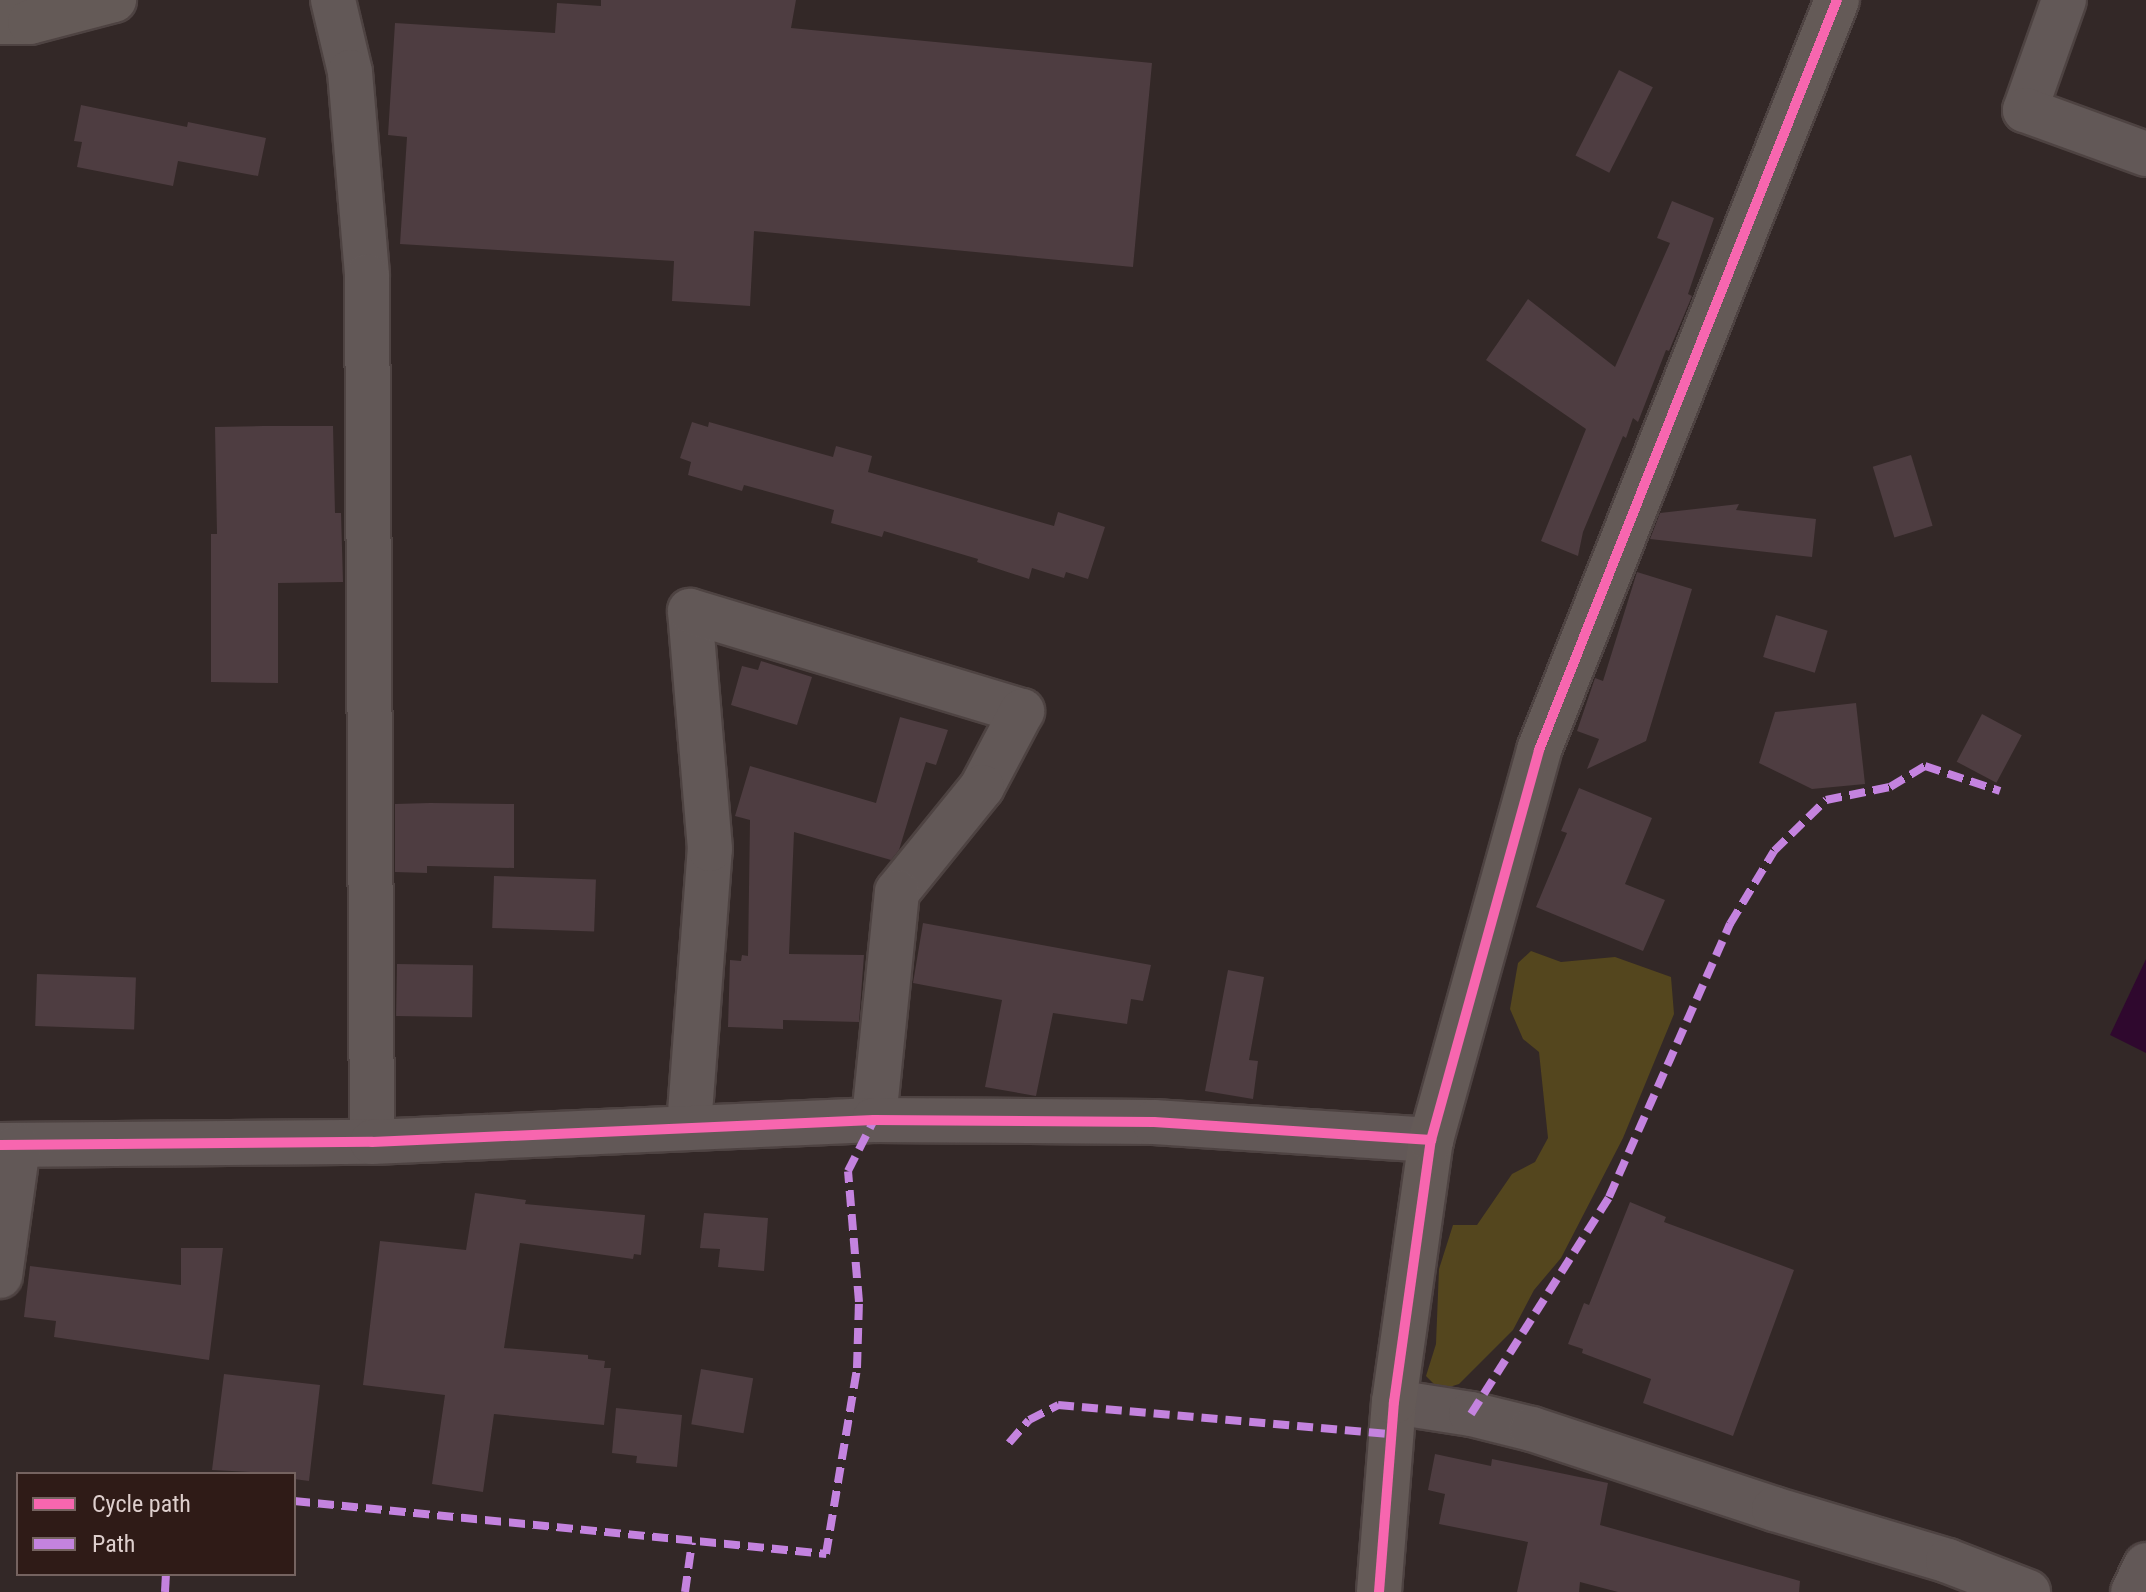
<!DOCTYPE html>
<html>
<head>
<meta charset="utf-8">
<style>
	body { margin:0 }
	#map { position:relative; width:2146px; height:1592px; overflow:hidden; background:#332827; font-family:"Roboto Condensed",sans-serif }
	div>[style] { position:absolute }
	.green>* { inset:0; background:#54461e }
	.water>* { inset:0; background:#2f082e }
	.building>* { inset:0; background:#4e3d41; transform-origin:0 0 }
	.roads { filter:drop-shadow(2px 0 #4e4342) drop-shadow(-2px 0 #4e4342) drop-shadow(0 2px #4e4342) drop-shadow(0 -2px #4e4342) }
	.street>* { height:44px; margin:-22px; padding:0 22px; transform-origin:22px; border-radius:22px; background:#625857 }
	.secondary>* { height:44px; margin:-22px; padding:0 22px; transform-origin:22px; border-radius:22px; background:#645a57 }
	.quiet>* { height:8px; margin-top:-4px; transform-origin:0; background:repeating-linear-gradient(90deg,#c483df 0 16px,transparent 0 24px) }
	.cycleway>* { height:10px; margin:-5px; padding:0 5px; transform-origin:5px; border-radius:5px; background:#f766af }
	span { translate:-50% -50%; white-space:nowrap; text-align:center; line-height:1.15; -webkit-text-stroke:8px #2f1b17; paint-order:stroke }
	.legend { position:absolute; left:16px; top:1472px; width:280px; height:104px; box-sizing:border-box; background:#2f1b17; border:2px solid #756360; margin:0; padding:10px 14px; list-style:none; font-size:24px; color:#decfcd }
	.legend li { display:flex; align-items:center; gap:16px; height:40px }
	.legend b { width:40px; border:2px solid #756360 }
</style>
</head>
<body>
<div id="map">
	<div class="green">
		<div style="clip-path:polygon(1531px 951px,1561px 962px,1615px 957px,1671px 977px,1674px 1014px,1623px 1138px,1561px 1258px,1534px 1290px,1513px 1330px,1459px 1384px,1440px 1390px,1426px 1376px,1436px 1344px,1439px 1269px,1453px 1225px,1477px 1225px,1512px 1174px,1535px 1162px,1548px 1138px,1539px 1052px,1523px 1039px,1510px 1009px,1518px 963px)"></div>
	</div>
	<div class="water">
		<div style="clip-path:polygon(2146px 959px,2146px 1053px,2110px 1035px)"></div>
	</div>
	<div class="building">
		<div style="clip-path:polygon(601px 0,796px 0,791px 28px,1152px 63px,1133px 267px,754px 231px,750px 306px,672px 301px,674px 261px,400px 244px,407px 137px,388px 135px,395px 23px,555px 33px,557px 3px,601px 6px)"></div>
		<div style="left:1619px;top:70px;width:38px;height:96px;rotate:27deg"></div>
		<div style="clip-path:polygon(81px 105px,187px 127px,188px 122px,266px 138px,258px 176px,178px 161px,173px 186px,77px 167px,82px 142px,74px 141px)"></div>
		<div style="clip-path:polygon(1672px 201px,1714px 218px,1688px 294px,1692px 296px,1669px 351px,1666px 350px,1638px 422px,1633px 418px,1626px 438px,1623px 436px,1583px 532px,1578px 556px,1541px 541px,1586px 429px,1486px 360px,1528px 299px,1615px 367px,1670px 243px,1657px 238px)"></div>
		<div style="clip-path:polygon(692px 422px,708px 427px,709px 422px,833px 457px,836px 446px,872px 456px,868px 472px,1054px 526px,1058px 512px,1105px 527px,1088px 579px,1066px 572px,1064px 578px,1032px 568px,1029px 579px,977px 562px,978px 559px,884px 531px,882px 537px,831px 523px,834px 510px,744px 485px,742px 491px,688px 475px,691px 462px,680px 458px)"></div>
		<div style="clip-path:polygon(263px 426px,333px 426px,335px 513px,341px 513px,343px 582px,278px 583px,278px 683px,211px 682px,211px 534px,217px 534px,215px 427px)"></div>
		<div style="left:1911px;top:455px;width:74px;height:40px;rotate:73deg"></div>
		<div style="clip-path:polygon(1739px 504px,1736px 510px,1816px 519px,1812px 557px,1650px 539px,1660px 513px)"></div>
		<div style="clip-path:polygon(1637px 572px,1692px 589px,1646px 741px,1587px 769px,1599px 739px,1577px 731px,1595px 678px,1603px 681px)"></div>
		<div style="left:1776px;top:615px;width:54px;height:44px;rotate:17deg"></div>
		<div style="clip-path:polygon(761px 661px,812px 677px,797px 725px,731px 705px,742px 666px,758px 670px)"></div>
		<div style="clip-path:polygon(1856px 703px,1865px 784px,1812px 789px,1759px 763px,1775px 712px)"></div>
		<div style="left:1982px;top:714px;width:45px;height:54px;rotate:28deg"></div>
		<div style="clip-path:polygon(900px 717px,948px 730px,936px 765px,926px 762px,899px 850px,891px 860px,794px 832px,789px 954px,864px 955px,859px 1022px,783px 1020px,783px 1029px,728px 1027px,730px 960px,741px 961px,742px 955px,748px 956px,750px 820px,735px 816px,750px 766px,876px 803px)"></div>
		<div style="clip-path:polygon(1579px 788px,1652px 818px,1625px 884px,1665px 900px,1643px 951px,1536px 907px,1567px 833px,1561px 831px)"></div>
		<div style="clip-path:polygon(430px 803px,514px 804px,514px 868px,427px 866px,427px 873px,395px 872px,395px 804px)"></div>
		<div style="left:494px;top:876px;width:102px;height:52px;rotate:2deg"></div>
		<div style="clip-path:polygon(923px 923px,1151px 965px,1143px 1001px,1131px 999px,1127px 1024px,1053px 1013px,1036px 1096px,985px 1087px,1002px 1000px,913px 983px)"></div>
		<div style="left:397px;top:964px;width:76px;height:52px;rotate:1deg"></div>
		<div style="clip-path:polygon(1228px 970px,1264px 977px,1249px 1060px,1258px 1061px,1253px 1099px,1205px 1091px)"></div>
		<div style="left:37px;top:974px;width:99px;height:52px;rotate:2deg"></div>
		<div style="clip-path:polygon(475px 1193px,526px 1200px,525px 1204px,645px 1215px,641px 1255px,634px 1254px,633px 1259px,520px 1243px,504px 1348px,588px 1355px,588px 1359px,605px 1361px,604px 1368px,611px 1368px,604px 1425px,494px 1414px,483px 1492px,432px 1484px,445px 1395px,363px 1385px,380px 1241px,466px 1250px)"></div>
		<div style="clip-path:polygon(1630px 1202px,1666px 1217px,1664px 1222px,1794px 1270px,1733px 1436px,1643px 1403px,1651px 1379px,1582px 1353px,1583px 1349px,1568px 1344px,1584px 1303px,1589px 1305px)"></div>
		<div style="clip-path:polygon(704px 1213px,768px 1218px,764px 1271px,718px 1267px,720px 1249px,700px 1248px)"></div>
		<div style="clip-path:polygon(181px 1248px,223px 1248px,209px 1360px,54px 1337px,56px 1321px,24px 1317px,30px 1266px,181px 1285px)"></div>
		<div style="left:701px;top:1369px;width:53px;height:56px;rotate:10deg"></div>
		<div style="clip-path:polygon(224px 1374px,320px 1385px,309px 1481px,294px 1479px,294px 1474px,212px 1470px)"></div>
		<div style="clip-path:polygon(616px 1408px,682px 1415px,677px 1467px,636px 1463px,637px 1456px,612px 1453px)"></div>
		<div style="clip-path:polygon(1435px 1454px,1491px 1466px,1492px 1459px,1608px 1483px,1600px 1525px,1800px 1581px,1799px 1592px,1618px 1592px,1580px 1582px,1579px 1592px,1517px 1592px,1528px 1542px,1439px 1524px,1445px 1494px,1428px 1490px)"></div>
	</div>
	<div class="roads">
		<div class="street">
			<div style="left:333px;top:0;width:74px;rotate:76.7deg"></div>
			<div style="left:350px;top:72px;width:205px;rotate:85.2deg"></div>
			<div style="left:367px;top:276px;width:866px;rotate:89.67deg"></div>
			<div style="left:2064px;top:0;width:117px;rotate:109.5deg"></div>
			<div style="left:2025px;top:110px;width:129px;rotate:20deg"></div>
			<div style="left:689px;top:1126px;width:278px;rotate:-85.7deg"></div>
			<div style="left:710px;top:849px;width:239px;rotate:-94.8deg"></div>
			<div style="left:690px;top:611px;width:347px;rotate:16.8deg"></div>
			<div style="left:1022px;top:711px;width:86px;rotate:117.8deg"></div>
			<div style="left:982px;top:787px;width:135px;rotate:129deg"></div>
			<div style="left:897px;top:892px;width:229px;rotate:95.8deg"></div>
			<div style="left:0;top:1145px;width:372px;rotate:-0.5deg"></div>
			<div style="left:372px;top:1142px;width:502px;rotate:-2.51deg"></div>
			<div style="left:874px;top:1120px;width:280px;rotate:0.4deg"></div>
			<div style="left:1154px;top:1122px;width:278px;rotate:3.7deg"></div>
			<div style="left:0;top:1276px;width:131px;rotate:-82.1deg"></div>
			<div style="left:1394px;top:1402px;width:78px;rotate:8.9deg"></div>
			<div style="left:1471px;top:1414px;width:63px;rotate:13.8deg"></div>
			<div style="left:1532px;top:1429px;width:255px;rotate:18.3deg"></div>
			<div style="left:1774px;top:1509px;width:182px;rotate:16.6deg"></div>
			<div style="left:1948px;top:1561px;width:86px;rotate:21.2deg"></div>
			<div style="left:2133px;top:1592px;width:30px;rotate:-64deg"></div>
		</div>
		<div class="secondary">
			<div style="left:0;top:22px;width:30px"></div>
			<div style="left:30px;top:22px;width:87px;rotate:-14.7deg"></div>
			<div style="left:1379px;top:1592px;width:191px;rotate:-85.5deg"></div>
			<div style="left:1394px;top:1402px;width:265px;rotate:-82deg"></div>
			<div style="left:1431px;top:1140px;width:405px;rotate:-74.5deg"></div>
			<div style="left:1539px;top:750px;width:807px;rotate:-68.33deg"></div>
		</div>
	</div>
	<div class="quiet">
		<div style="left:1471px;top:1414px;width:257px;rotate:-57.5deg"></div>
		<div style="left:1609px;top:1197px;width:299px;rotate:-66.1deg"></div>
		<div style="left:1730px;top:924px;width:85px;rotate:-58.9deg"></div>
		<div style="left:1774px;top:851px;width:73px;rotate:-44.4deg"></div>
		<div style="left:1826px;top:800px;width:65px;rotate:-11.5deg"></div>
		<div style="left:1890px;top:787px;width:41px;rotate:-31deg"></div>
		<div style="left:1925px;top:766px;width:79px;rotate:18.4deg"></div>
		<div style="left:1009px;top:1443px;width:30px;rotate:-49deg"></div>
		<div style="left:1029px;top:1420px;width:33px;rotate:-27deg"></div>
		<div style="left:1058px;top:1405px;width:335px;rotate:5deg"></div>
		<div style="left:294px;top:1501px;width:535px;rotate:5.69deg"></div>
		<div style="left:826px;top:1554px;width:189px;rotate:-80.5deg"></div>
		<div style="left:857px;top:1368px;width:66px;rotate:-88.3deg"></div>
		<div style="left:859px;top:1302px;width:131px;rotate:-94.8deg"></div>
		<div style="left:848px;top:1171px;width:57px;rotate:-63deg"></div>
		<div style="left:165px;top:1592px;width:18px;rotate:-87deg"></div>
		<div style="left:685px;top:1592px;width:50px;rotate:-82deg"></div>
	</div>
	<div class="cycleway">
		<div style="left:0;top:1145px;width:372px;rotate:-0.5deg"></div>
		<div style="left:372px;top:1142px;width:502px;rotate:-2.51deg"></div>
		<div style="left:874px;top:1120px;width:280px;rotate:0.4deg"></div>
		<div style="left:1154px;top:1122px;width:278px;rotate:3.7deg"></div>
		<div style="left:1379px;top:1592px;width:191px;rotate:-85.5deg"></div>
		<div style="left:1394px;top:1402px;width:265px;rotate:-82deg"></div>
		<div style="left:1431px;top:1140px;width:405px;rotate:-74.5deg"></div>
		<div style="left:1539px;top:750px;width:807px;rotate:-68.33deg"></div>
	</div>
	<ul class="legend">
	<li><b style="height:10px;background:#f766af"></b>Cycle path</li>
	<li><b style="height:10px;background:#c483df"></b>Path</li>
	</ul>
</div>
</body>
</html>
